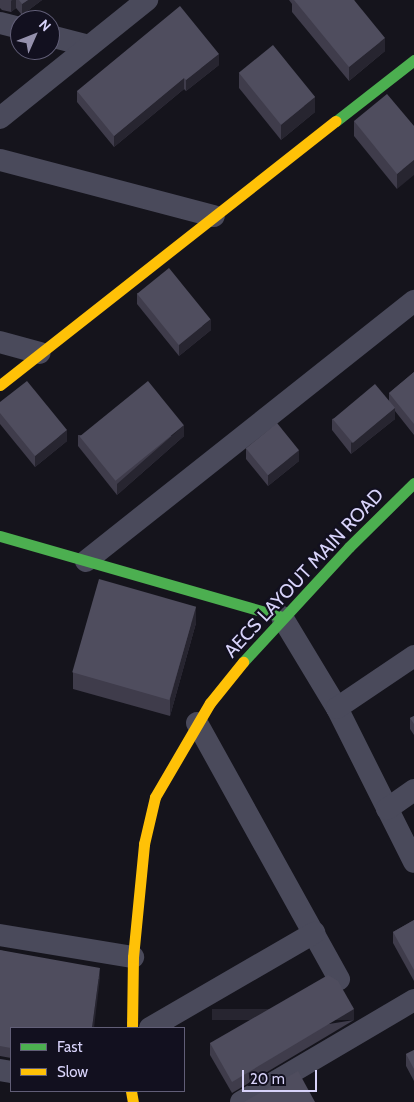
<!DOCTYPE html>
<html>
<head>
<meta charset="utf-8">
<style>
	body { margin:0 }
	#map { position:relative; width:414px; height:1102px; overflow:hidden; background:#15141c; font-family:Cabin,sans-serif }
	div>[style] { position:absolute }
	.street>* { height:22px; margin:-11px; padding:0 11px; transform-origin:11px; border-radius:11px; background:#4a4a5b }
	.fast>* { height:11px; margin:-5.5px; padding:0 5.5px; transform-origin:5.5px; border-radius:5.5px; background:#4caf50 }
	.slow>* { height:11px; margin:-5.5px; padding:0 5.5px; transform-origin:5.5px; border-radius:5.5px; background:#ffc107 }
	.wall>* { inset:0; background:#3f3c4b }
	.shaded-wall>* { inset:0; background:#272530; transform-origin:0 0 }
	.building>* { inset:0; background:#4f4d5e; transform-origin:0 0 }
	span { translate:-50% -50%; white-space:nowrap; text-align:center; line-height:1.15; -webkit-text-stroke:4.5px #12101f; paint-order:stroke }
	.street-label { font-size:19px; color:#d8d3fa }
	.legend { position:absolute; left:10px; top:1027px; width:175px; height:65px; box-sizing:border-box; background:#12101f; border:1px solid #615e77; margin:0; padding:6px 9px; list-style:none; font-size:15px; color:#d8d3fa }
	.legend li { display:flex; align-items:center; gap:10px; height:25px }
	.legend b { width:25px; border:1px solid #615e77 }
	.north { position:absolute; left:10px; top:10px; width:50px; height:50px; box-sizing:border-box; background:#12101f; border:1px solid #615e77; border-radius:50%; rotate:46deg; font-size:14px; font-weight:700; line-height:20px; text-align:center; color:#d8d3fa }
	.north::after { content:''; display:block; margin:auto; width:18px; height:22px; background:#9490ac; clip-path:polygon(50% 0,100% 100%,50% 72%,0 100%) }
	.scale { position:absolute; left:242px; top:1070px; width:75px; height:22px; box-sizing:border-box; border:2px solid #d8d3fa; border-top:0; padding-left:6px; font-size:15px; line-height:18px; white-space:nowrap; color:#d8d3fa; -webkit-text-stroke:4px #12101f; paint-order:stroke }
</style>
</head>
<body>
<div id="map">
	<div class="street">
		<div style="left:0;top:23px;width:21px;rotate:14deg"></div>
		<div style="left:50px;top:36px;width:40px;rotate:14.4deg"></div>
		<div style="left:0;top:118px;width:189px;rotate:-38.8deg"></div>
		<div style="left:0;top:160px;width:221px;rotate:14.7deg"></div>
		<div style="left:0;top:342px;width:41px;rotate:15.4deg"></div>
		<div style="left:86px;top:561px;width:419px;rotate:-38.4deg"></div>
		<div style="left:282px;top:617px;width:106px;rotate:58.9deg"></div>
		<div style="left:337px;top:708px;width:172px;rotate:63.4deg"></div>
		<div style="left:337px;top:708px;width:93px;rotate:-34deg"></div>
		<div style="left:197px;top:723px;width:293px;rotate:61deg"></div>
		<div style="left:387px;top:809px;width:33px;rotate:-35deg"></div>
		<div style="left:0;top:935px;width:135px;rotate:9.4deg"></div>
		<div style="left:150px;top:1028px;width:190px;rotate:-30.1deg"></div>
		<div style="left:0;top:1070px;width:11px;rotate:10deg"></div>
		<div style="left:241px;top:1102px;width:201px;rotate:-30.5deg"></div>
	</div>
	<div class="fast">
		<div style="left:336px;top:121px;width:99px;rotate:-38deg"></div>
		<div style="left:0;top:536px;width:293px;rotate:16deg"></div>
		<div style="left:243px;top:662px;width:156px;rotate:-47.3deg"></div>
		<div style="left:349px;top:547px;width:91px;rotate:-44.6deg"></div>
	</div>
	<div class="slow">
		<div style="left:0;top:385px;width:427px;rotate:-38.2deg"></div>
		<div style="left:132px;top:1028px;width:71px;rotate:-89.2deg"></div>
		<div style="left:133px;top:957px;width:114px;rotate:-84.4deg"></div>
		<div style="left:144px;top:844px;width:48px;rotate:-76.8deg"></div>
		<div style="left:155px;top:797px;width:109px;rotate:-59.7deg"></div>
		<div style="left:210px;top:703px;width:53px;rotate:-51.2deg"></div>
		<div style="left:131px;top:1091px;width:11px;rotate:80deg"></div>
	</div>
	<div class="wall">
		<div style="clip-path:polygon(0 0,42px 0,22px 15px,16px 8px,11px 12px,2px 10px,0 8px)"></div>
		<div style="clip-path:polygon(289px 0,354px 0,385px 51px,349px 81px,292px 12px,292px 4px)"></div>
		<div style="clip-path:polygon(219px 65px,186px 91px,184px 89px,114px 147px,77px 102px,77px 91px)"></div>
		<div style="clip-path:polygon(239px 73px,315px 112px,281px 140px,239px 88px)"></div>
		<div style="clip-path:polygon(354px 121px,414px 126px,397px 189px,354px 136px)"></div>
		<div style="clip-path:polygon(137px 293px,211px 330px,179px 356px,137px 304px)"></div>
		<div style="clip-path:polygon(414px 372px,414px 435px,395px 411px,395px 419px,351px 454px,332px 430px,332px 419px,389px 401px,389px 393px)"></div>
		<div style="clip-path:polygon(0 402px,67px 441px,35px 467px,0 424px)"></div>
		<div style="clip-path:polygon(78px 435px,184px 436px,117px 495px,78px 446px)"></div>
		<div style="clip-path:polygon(246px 448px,299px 461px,268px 486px,246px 459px)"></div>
		<div style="clip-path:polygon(196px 623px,170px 716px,73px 689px,73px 672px)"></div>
		<div style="clip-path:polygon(414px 716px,414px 735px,410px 729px,410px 718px)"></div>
		<div style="clip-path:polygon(414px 920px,414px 981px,393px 943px,393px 932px)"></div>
		<div style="clip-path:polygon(0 950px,100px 978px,11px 1028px,11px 1058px,0 1056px)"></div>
		<div style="clip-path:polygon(354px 1020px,232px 1093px,210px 1055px,210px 1043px)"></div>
		<div style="clip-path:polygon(414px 1050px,414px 1081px,406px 1066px,406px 1054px)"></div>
	</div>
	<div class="shaded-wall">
		<div style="clip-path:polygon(12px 0,16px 0,16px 8px,11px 12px,11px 1px)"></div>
		<div style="clip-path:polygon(28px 0,42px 0,22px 15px,22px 4px)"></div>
		<div style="clip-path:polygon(385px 38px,385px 51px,349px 81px,349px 67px)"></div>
		<div style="clip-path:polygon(219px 54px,219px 65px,186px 91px,186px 80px)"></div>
		<div style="clip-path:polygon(184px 78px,184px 89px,114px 147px,114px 136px)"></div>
		<div style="clip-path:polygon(315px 97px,315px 112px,281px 140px,281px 125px)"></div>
		<div style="clip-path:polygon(414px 160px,414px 175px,397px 189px,397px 174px)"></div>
		<div style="clip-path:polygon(211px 319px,211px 330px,179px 356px,179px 345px)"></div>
		<div style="clip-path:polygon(395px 408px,395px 419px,351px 454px,351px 443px)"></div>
		<div style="clip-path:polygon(184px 425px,184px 436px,117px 495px,117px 484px)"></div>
		<div style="clip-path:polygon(67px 430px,67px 441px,35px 467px,35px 456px)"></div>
		<div style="clip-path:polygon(299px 450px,299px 461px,268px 486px,268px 475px)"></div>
		<div style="clip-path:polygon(196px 606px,196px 623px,170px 716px,170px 699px)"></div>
		<div style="clip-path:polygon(100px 968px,100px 978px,94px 1028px,92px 1028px)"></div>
		<div style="left:354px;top:1009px;width:11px;height:142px;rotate:90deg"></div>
	</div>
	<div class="building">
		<div style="clip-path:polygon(19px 0,28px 0,22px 4px)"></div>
		<div style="clip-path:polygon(294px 0,354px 0,385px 38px,349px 67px)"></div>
		<div style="clip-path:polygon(180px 6px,219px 54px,186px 80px,184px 78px,114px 136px,77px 91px)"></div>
		<div style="left:273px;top:45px;width:67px;height:44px;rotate:51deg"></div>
		<div style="clip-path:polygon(387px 94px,414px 126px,414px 160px,397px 174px,354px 121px)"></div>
		<div style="left:169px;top:268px;width:66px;height:41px;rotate:51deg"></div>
		<div style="clip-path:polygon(414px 372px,414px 424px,389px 393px)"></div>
		<div style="clip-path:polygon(27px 381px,67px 430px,35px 456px,0 413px,0 402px)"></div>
		<div style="left:148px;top:381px;width:57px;height:88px;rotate:51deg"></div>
		<div style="left:375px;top:384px;width:31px;height:55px;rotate:50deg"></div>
		<div style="left:277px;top:423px;width:35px;height:40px;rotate:51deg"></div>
		<div style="left:99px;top:579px;width:101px;height:97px;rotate:16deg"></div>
		<div style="clip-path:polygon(414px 716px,414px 724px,410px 718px)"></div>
		<div style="clip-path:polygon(414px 920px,414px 970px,393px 932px)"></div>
		<div style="clip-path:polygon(0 950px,100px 968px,92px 1028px,11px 1028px,11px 1048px,0 1046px)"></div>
		<div style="clip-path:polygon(328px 975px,338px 981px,354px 1009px,232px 1082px,210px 1043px)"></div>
		<div style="clip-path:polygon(414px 1050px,414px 1069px,406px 1054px)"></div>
		<div style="clip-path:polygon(298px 1071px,315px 1102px,244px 1102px)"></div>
	</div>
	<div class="street-label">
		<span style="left:304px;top:573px;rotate:-47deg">AECS LAYOUT MAIN ROAD</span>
	</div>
	<ul class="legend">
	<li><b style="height:6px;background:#4caf50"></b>Fast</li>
	<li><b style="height:6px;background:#ffc107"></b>Slow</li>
	</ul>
	<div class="north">N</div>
	<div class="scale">20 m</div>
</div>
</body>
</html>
